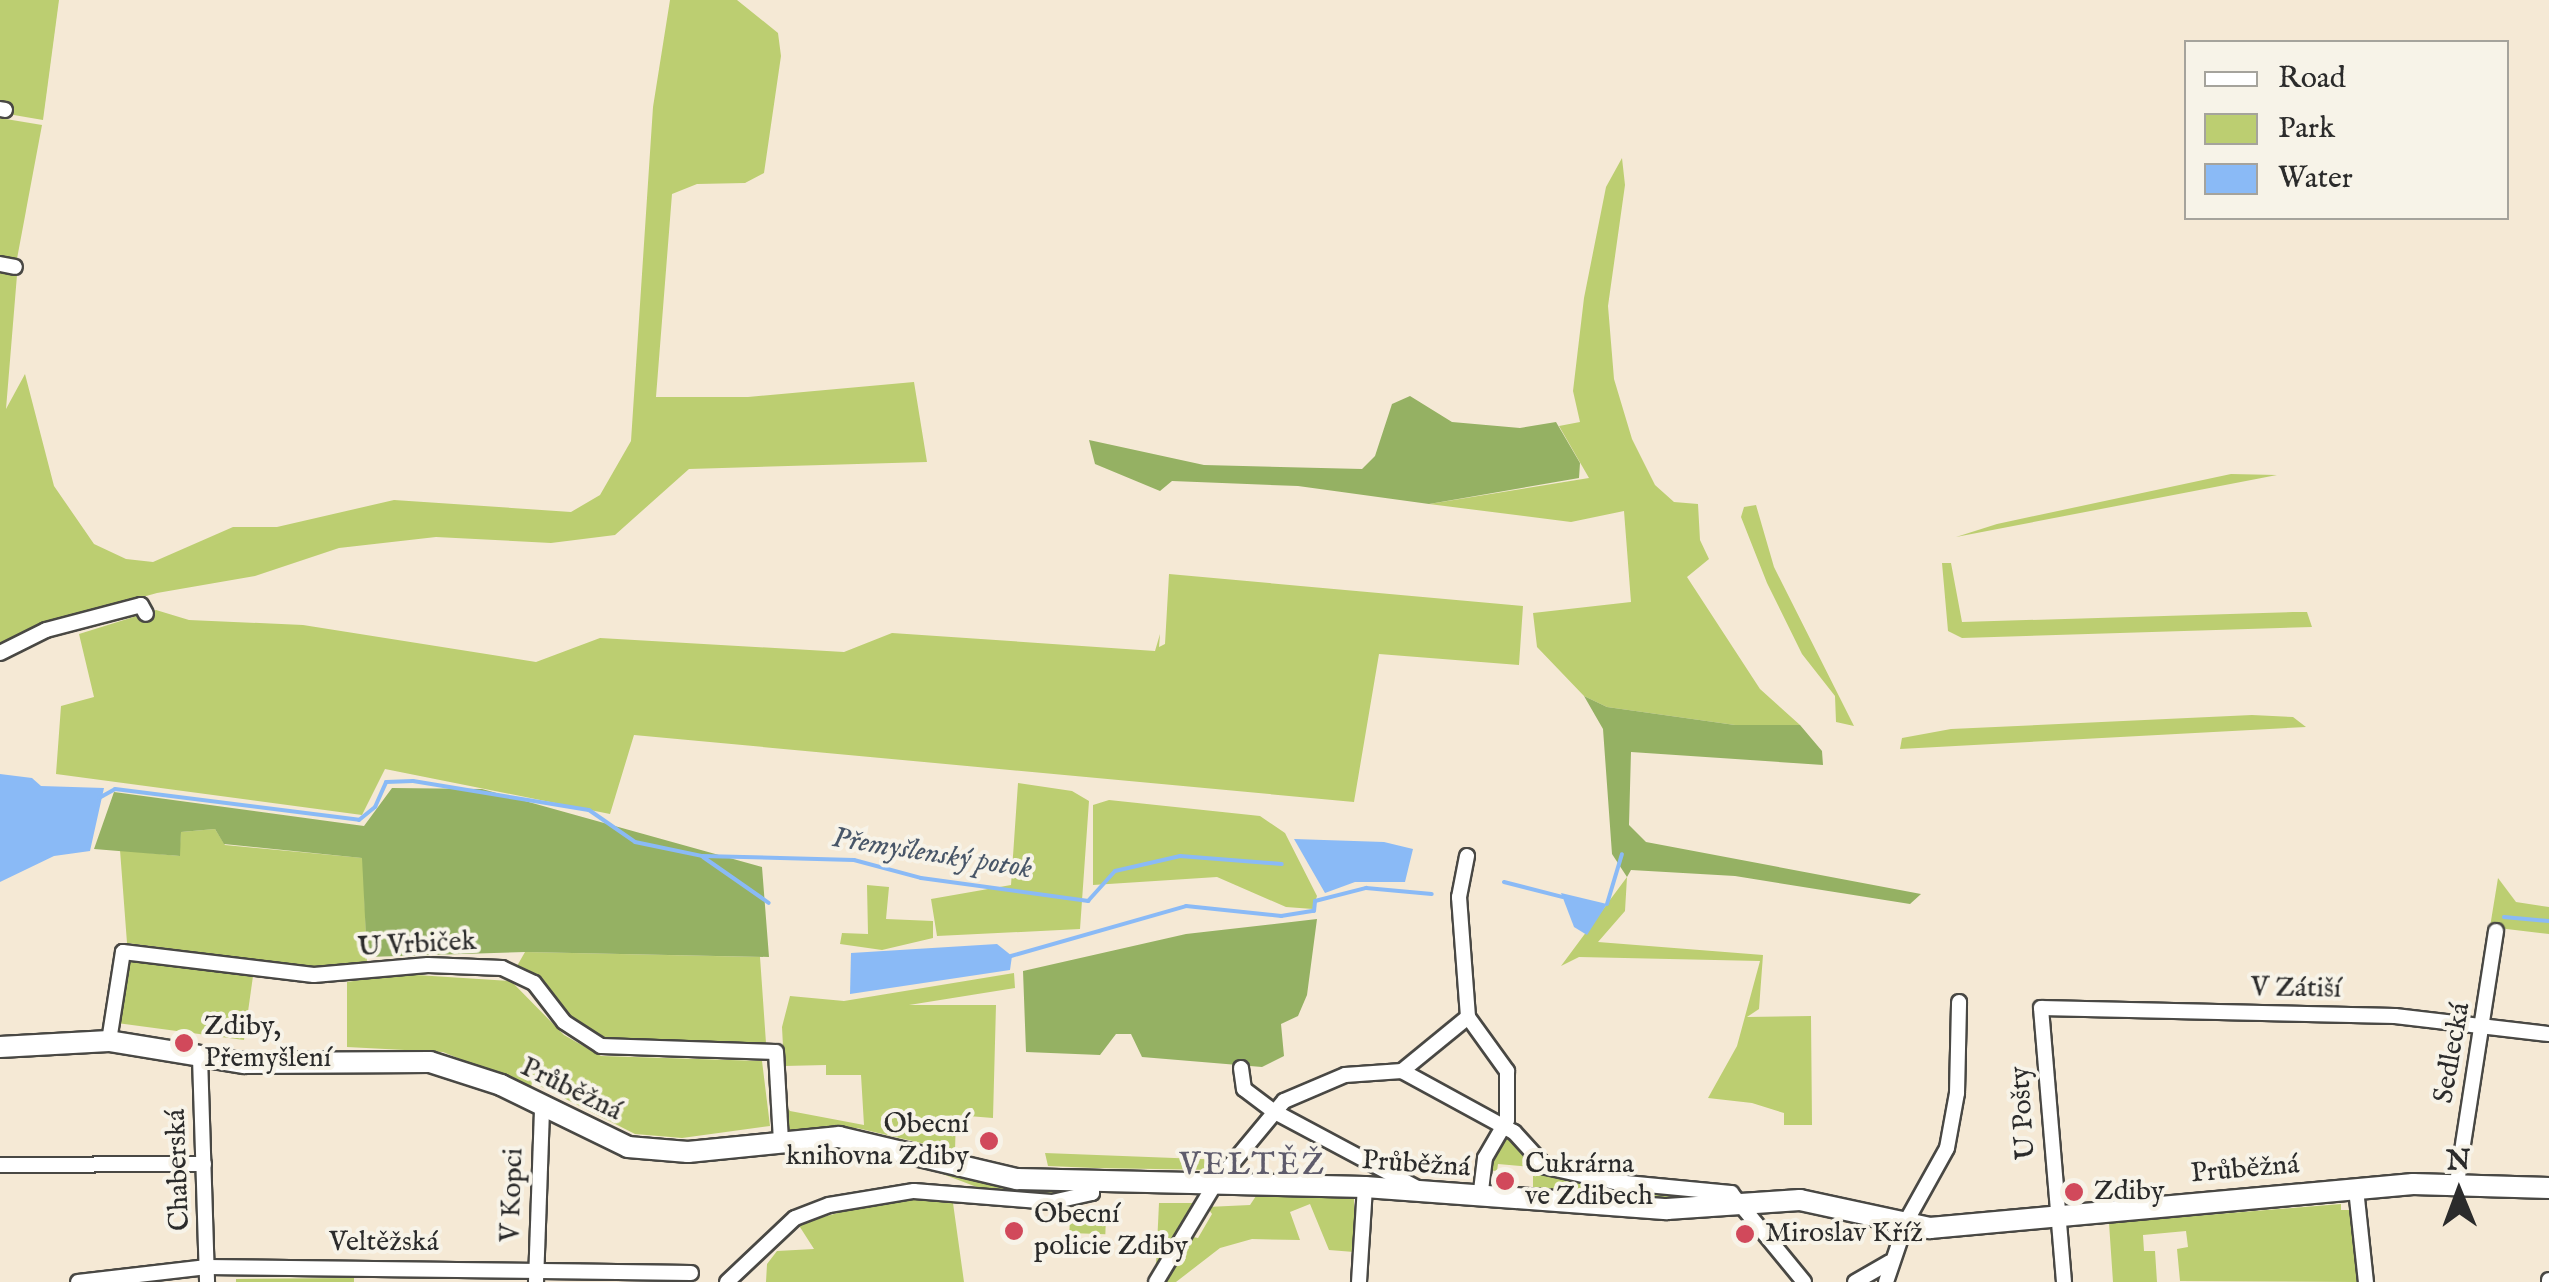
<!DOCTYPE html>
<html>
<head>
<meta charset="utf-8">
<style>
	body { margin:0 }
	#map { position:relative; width:2549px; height:1282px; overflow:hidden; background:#f5e9d5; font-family:"IM FELL English",serif }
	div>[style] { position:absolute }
	.green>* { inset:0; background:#bcce71; transform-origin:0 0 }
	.forest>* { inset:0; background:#95b163 }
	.water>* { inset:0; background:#8abaf6 }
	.stream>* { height:4px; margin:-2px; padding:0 2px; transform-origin:2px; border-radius:2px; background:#8abaf6 }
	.roads { filter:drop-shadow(2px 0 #494844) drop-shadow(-2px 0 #494844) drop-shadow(0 2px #494844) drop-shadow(0 -2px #494844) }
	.street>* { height:14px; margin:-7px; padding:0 7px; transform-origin:7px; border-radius:7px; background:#fff }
	.secondary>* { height:20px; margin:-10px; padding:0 10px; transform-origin:10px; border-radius:10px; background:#fff }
	.dots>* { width:28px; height:28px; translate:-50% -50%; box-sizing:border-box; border:5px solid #f7f3e8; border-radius:50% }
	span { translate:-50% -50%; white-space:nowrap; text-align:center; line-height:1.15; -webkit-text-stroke:8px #f7f3e8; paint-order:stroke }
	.street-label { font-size:28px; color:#2b2b2b }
	.poi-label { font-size:28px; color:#2b2b2b }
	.left { translate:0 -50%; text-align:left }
	.right { translate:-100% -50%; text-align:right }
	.water-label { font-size:30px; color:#485668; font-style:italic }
	.quarter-label { font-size:32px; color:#5e5b6b; letter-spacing:2.5px }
	.legend { position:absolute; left:2184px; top:40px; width:325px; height:180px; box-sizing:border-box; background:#f7f3e8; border:2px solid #a5a39c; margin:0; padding:12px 18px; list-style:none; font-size:30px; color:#2b2b2b }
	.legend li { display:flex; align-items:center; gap:20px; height:50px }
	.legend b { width:50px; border:2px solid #a5a39c }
	.north { position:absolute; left:2409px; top:1142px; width:100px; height:100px; -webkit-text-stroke:8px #f7f3e8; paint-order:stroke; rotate:359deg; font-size:28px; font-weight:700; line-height:40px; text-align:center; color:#2b2b2b }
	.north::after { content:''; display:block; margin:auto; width:35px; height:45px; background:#2b2b2b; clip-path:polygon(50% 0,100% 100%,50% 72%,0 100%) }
</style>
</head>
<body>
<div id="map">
	<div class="green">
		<div style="clip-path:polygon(0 0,59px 0,43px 120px,8px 114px,0 104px)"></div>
		<div style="clip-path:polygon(670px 0,737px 0,778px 33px,781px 56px,764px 173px,745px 183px,697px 184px,672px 194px,656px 397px,748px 397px,914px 382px,927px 462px,689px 469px,615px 535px,551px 543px,436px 537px,339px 548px,255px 576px,157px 593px,31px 628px,0 645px,0 272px,17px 275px,6px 409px,25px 374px,54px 486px,94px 544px,126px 559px,153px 562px,233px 527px,277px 527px,394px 500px,571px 512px,600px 495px,631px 441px,653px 107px)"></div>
		<div style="clip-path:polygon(0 118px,42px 125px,16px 264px,0 260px)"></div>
		<div style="clip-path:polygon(1622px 158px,1625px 185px,1608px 306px,1614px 379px,1632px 439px,1655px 485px,1674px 502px,1698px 504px,1700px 540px,1709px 559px,1687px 577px,1760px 689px,1800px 725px,1735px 725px,1607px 707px,1584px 696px,1537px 647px,1533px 613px,1631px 602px,1624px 511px,1571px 522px,1429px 504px,1589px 478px,1559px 426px,1580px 422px,1573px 391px,1584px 298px,1606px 187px)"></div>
		<div style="clip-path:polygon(2231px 474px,2277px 475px,1956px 537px,1997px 524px)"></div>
		<div style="clip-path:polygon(1756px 505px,1774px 567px,1854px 726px,1836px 722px,1835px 696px,1802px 654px,1767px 583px,1741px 517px,1744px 507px)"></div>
		<div style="clip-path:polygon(1942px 563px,1951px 563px,1962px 622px,2293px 612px,2307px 612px,2312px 627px,1962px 638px,1948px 631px)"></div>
		<div style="clip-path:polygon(1169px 574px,1523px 606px,1519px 665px,1379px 654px,1354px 802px,634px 735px,610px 814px,385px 769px,362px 815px,56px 774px,61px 706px,94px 697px,79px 634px,156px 610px,189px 620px,303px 625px,536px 662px,600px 638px,844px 652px,892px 633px,1155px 651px,1160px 634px,1159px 647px,1165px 644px)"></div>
		<div style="clip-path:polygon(2252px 715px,2293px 717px,2306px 727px,1900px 749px,1902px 738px,1951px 729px)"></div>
		<div style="clip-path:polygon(1018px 783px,1072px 791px,1089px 801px,1080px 929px,937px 936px,931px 899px,1011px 885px)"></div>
		<div style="clip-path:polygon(1109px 800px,1260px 816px,1285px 833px,1317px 896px,1313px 909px,1286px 907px,1217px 877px,1093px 885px,1093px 805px)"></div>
		<div style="clip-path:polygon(215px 829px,225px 845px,363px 858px,367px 962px,321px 968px,127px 943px,120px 850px,179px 856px,181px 832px)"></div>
		<div style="clip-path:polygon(1627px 877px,1625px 911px,1598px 942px,1763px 955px,1759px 1009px,1747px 1017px,1811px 1016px,1812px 1125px,1784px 1125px,1784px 1113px,1752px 1103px,1708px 1098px,1737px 1046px,1760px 961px,1579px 957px,1561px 966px)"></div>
		<div style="clip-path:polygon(2498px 878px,2516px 902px,2549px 907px,2549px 934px,2490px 927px)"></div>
		<div style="clip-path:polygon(867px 885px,889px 887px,886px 919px,933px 921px,933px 938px,882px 950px,840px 944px,842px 933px,868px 934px)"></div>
		<div style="clip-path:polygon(525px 952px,760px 957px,766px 1043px,607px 1040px,576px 1024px,539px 978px,517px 966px)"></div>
		<div style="clip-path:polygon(135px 959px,253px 976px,244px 1040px,117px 1023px,126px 961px)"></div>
		<div style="clip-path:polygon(1014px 973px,1015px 988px,909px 1005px,996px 1005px,993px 1118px,956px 1115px,955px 1151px,857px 1128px,787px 1131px,785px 1105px,790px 1111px,864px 1125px,861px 1075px,826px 1075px,826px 1065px,784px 1066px,782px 1027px,790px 996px,844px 1001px)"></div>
		<div style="clip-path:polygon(401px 974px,511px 981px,564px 1035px,601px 1056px,762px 1061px,770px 1126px,682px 1138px,635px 1134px,532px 1082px,531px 1088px,443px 1052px,347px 1047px,347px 982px)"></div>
		<div style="clip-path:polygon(1505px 1137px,1554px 1172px,1726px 1195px,1674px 1202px,1533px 1190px,1533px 1167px,1498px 1164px,1497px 1171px,1486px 1170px)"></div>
		<div style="clip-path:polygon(1045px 1153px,1226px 1160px,1216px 1170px,1095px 1168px,1048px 1166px)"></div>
		<div style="clip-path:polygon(895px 1156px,1004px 1186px,1076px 1189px,1045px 1195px,990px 1192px)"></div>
		<div style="clip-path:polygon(1258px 1193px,1354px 1195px,1354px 1252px,1329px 1250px,1310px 1204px,1290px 1212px,1300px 1240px,1252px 1239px,1220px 1248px,1176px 1282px,1163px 1282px,1188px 1236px,1198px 1238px,1212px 1214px,1207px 1207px,1250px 1205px)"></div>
		<div style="clip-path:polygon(892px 1198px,953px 1203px,964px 1282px,766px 1282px,767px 1264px,777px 1251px,814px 1249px,798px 1224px)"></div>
		<div style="clip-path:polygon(1159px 1203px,1196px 1203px,1156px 1266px)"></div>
		<div style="clip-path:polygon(2341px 1204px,2341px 1210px,2351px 1210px,2357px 1282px,2180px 1281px,2177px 1249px,2188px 1247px,2186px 1231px,2143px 1235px,2144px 1251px,2155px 1251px,2157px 1282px,2113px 1282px,2109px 1223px)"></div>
		<div style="left:1070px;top:1215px;width:36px;height:18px;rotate:2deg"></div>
		<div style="clip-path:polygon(354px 1278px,354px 1282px,236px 1282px,236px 1279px)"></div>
	</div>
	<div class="forest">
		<div style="clip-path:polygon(1410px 396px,1452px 422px,1520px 428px,1556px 422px,1580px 463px,1579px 478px,1429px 504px,1298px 486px,1172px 481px,1160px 491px,1095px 464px,1089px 440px,1204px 465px,1362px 469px,1375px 456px,1392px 404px)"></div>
		<div style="clip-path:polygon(1584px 696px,1607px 707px,1735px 725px,1800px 725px,1822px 751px,1823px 765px,1631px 752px,1629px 825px,1646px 842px,1921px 894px,1910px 904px,1735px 876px,1631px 870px,1627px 877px,1612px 854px,1603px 729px)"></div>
		<div style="clip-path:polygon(392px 788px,482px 789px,762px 867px,769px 957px,525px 952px,367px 957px,362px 858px,224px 844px,215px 829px,181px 832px,180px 856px,94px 849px,114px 792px,364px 826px)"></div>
		<div style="clip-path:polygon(1317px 919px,1307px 995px,1298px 1016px,1281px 1024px,1284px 1056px,1262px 1067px,1142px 1057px,1131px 1034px,1116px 1034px,1100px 1055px,1026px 1052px,1023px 971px,1186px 934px)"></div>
	</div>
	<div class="water">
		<div style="clip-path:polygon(0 774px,32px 778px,41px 786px,104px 788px,90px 851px,54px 856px,0 882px)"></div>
		<div style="clip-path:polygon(1294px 839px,1384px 842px,1413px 849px,1405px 882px,1355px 882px,1325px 893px)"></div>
		<div style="clip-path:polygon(1561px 893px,1607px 904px,1587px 935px,1574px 927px)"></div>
		<div style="clip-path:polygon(997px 944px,1012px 956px,1010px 970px,850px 994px,851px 953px)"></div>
	</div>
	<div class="stream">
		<div style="left:99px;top:798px;width:18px;rotate:-29deg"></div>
		<div style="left:115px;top:789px;width:246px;rotate:7.2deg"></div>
		<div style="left:359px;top:820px;width:21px;rotate:-39deg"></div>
		<div style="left:375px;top:807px;width:27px;rotate:-66deg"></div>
		<div style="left:386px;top:782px;width:27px;rotate:-2deg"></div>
		<div style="left:413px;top:781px;width:178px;rotate:9.4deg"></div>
		<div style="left:589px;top:810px;width:56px;rotate:34.8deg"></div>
		<div style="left:635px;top:842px;width:68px;rotate:11.8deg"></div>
		<div style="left:702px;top:856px;width:152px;rotate:1.5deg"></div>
		<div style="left:854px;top:860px;width:69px;rotate:15deg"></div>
		<div style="left:921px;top:878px;width:169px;rotate:7.8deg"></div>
		<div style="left:1088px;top:901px;width:40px;rotate:-48deg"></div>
		<div style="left:1115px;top:871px;width:67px;rotate:-13deg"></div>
		<div style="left:1180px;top:856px;width:102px;rotate:4.5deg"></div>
		<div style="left:703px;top:857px;width:80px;rotate:34.9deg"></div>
		<div style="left:1504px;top:882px;width:61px;rotate:14.3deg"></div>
		<div style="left:1607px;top:904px;width:52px;rotate:-73.3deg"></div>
		<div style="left:2504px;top:917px;width:45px;rotate:5.1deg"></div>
		<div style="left:1011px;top:956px;width:182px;rotate:-15.9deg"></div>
		<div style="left:1186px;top:906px;width:96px;rotate:6deg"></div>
		<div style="left:1281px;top:916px;width:33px;rotate:-9deg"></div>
		<div style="left:1314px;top:911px;width:10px;rotate:-84deg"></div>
		<div style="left:1315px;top:901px;width:53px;rotate:-14.3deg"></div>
		<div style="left:1366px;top:888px;width:66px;rotate:5.2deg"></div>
	</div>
	<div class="roads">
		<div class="street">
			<div style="left:0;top:109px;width:5px;rotate:11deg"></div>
			<div style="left:0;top:264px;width:15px;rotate:11deg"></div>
			<div style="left:0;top:653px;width:51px;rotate:-26.6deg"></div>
			<div style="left:46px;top:630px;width:98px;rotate:-14.7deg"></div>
			<div style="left:141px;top:605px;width:10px;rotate:61deg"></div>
			<div style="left:1467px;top:856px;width:42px;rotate:101deg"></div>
			<div style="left:1459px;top:897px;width:120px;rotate:85.7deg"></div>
			<div style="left:1468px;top:1017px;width:67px;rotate:54.2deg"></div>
			<div style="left:1507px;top:1071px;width:49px;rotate:90deg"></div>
			<div style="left:1507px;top:1120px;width:44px;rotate:120.1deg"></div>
			<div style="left:1485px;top:1158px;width:39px;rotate:97deg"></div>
			<div style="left:109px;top:1041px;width:90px;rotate:-81.1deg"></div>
			<div style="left:123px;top:952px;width:192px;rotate:6.9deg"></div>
			<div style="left:314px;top:975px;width:114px;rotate:-5deg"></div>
			<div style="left:428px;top:965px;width:74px;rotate:2.3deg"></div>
			<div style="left:502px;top:968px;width:35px;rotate:25deg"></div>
			<div style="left:534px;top:983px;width:49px;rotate:52.4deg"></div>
			<div style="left:564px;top:1022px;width:44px;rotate:33deg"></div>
			<div style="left:601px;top:1046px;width:175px;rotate:2deg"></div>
			<div style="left:776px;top:1052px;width:89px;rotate:86.8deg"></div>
			<div style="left:200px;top:1057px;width:225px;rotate:88.2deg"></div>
			<div style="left:1241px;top:1068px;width:21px;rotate:82deg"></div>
			<div style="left:1244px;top:1089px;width:39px;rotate:37deg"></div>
			<div style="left:1275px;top:1112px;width:168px;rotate:28.1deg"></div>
			<div style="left:1402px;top:1071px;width:85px;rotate:-39.3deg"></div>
			<div style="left:0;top:1165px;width:204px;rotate:-0.3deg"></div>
			<div style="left:2457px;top:1183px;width:255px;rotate:-81.2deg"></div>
			<div style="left:2356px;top:1189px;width:94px;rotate:83.9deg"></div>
			<div style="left:78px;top:1282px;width:130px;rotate:-6.6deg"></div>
			<div style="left:207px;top:1267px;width:484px;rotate:0.7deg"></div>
			<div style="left:536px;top:1282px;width:173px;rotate:-88deg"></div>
			<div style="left:727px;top:1282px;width:93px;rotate:-43.3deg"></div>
			<div style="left:795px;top:1218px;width:36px;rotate:-21deg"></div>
			<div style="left:829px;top:1205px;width:86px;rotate:-9.4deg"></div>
			<div style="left:914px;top:1191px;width:138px;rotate:4.6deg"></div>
			<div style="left:1052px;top:1202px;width:41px;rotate:-12.7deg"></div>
			<div style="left:1092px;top:1193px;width:12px;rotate:-90deg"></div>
			<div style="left:1156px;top:1282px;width:114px;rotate:-59deg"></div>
			<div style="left:1215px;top:1184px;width:108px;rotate:-50.3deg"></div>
			<div style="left:1284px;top:1101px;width:66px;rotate:-23.1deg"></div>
			<div style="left:1345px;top:1075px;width:57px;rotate:-4deg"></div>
			<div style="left:1402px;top:1071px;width:128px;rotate:28.6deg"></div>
			<div style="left:1514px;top:1132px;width:47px;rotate:47.6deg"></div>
			<div style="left:1546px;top:1167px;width:71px;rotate:12.3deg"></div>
			<div style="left:1615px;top:1182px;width:117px;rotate:5.4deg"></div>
			<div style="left:1731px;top:1193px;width:115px;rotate:50.6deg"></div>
			<div style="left:1359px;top:1282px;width:95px;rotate:-86.4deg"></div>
			<div style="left:1855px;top:1282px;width:40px;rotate:-29.7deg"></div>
			<div style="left:1886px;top:1282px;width:65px;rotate:-71.3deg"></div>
			<div style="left:1907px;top:1220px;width:82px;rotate:-60.9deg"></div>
			<div style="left:1947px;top:1148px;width:56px;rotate:-79.7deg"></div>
			<div style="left:1957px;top:1093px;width:91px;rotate:-88.7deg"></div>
			<div style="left:2064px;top:1282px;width:275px;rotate:-94.8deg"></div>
			<div style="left:2041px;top:1008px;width:354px;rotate:1.3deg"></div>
			<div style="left:2395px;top:1016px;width:155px;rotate:6.7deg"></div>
			<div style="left:2549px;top:1282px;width:2px;rotate:-90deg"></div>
		</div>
		<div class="secondary">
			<div style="left:0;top:1047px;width:109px;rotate:-3.2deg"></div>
			<div style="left:109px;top:1041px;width:137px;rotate:9.3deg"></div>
			<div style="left:244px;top:1063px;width:186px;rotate:-0.3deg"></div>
			<div style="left:430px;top:1062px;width:75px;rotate:17.9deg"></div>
			<div style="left:501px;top:1085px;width:141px;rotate:26deg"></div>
			<div style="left:628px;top:1147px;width:60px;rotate:4.8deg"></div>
			<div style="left:688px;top:1152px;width:152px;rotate:-5.7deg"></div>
			<div style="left:839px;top:1137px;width:183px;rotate:13.3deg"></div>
			<div style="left:1017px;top:1179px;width:348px;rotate:1.3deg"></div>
			<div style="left:1365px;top:1187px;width:303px;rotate:4.2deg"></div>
			<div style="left:1667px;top:1209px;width:133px;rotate:-3.9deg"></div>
			<div style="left:1800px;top:1200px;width:133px;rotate:12.2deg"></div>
			<div style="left:1930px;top:1228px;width:485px;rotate:-5.2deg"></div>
			<div style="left:2413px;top:1184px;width:136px;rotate:1.7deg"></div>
		</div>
	</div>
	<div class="dots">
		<div style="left:184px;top:1043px;background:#d1495b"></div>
		<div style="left:989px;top:1141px;background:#d1495b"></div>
		<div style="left:1505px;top:1181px;background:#d1495b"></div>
		<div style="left:2074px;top:1192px;background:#d1495b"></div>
		<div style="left:1014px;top:1231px;background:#d1495b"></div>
		<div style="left:1745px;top:1234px;background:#d1495b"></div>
	</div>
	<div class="street-label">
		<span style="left:417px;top:945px;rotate:-3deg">U Vrbiček</span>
		<span style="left:2296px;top:989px;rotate:1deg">V Zátiší</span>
		<span style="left:2453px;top:1053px;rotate:-80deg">Sedlecká</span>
		<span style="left:571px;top:1090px;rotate:26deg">Průběžná</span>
		<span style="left:2024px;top:1113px;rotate:-94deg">U Pošty</span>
		<span style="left:1416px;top:1165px;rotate:4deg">Průběžná</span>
		<span style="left:179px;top:1170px;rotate:-92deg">Chaberská</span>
		<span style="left:2245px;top:1170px;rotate:-5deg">Průběžná</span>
		<span style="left:513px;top:1195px;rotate:-88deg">V Kopci</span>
		<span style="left:384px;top:1243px">Veltěžská</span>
	</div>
	<div class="poi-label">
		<span class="left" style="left:204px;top:1043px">Zdiby,<br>Přemyšlení</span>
		<span class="right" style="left:969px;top:1141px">Obecní<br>knihovna Zdiby</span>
		<span class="left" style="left:1525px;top:1181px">Cukrárna<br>ve Zdibech</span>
		<span class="left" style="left:2094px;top:1192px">Zdiby</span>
		<span class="left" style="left:1034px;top:1231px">Obecní<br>policie Zdiby</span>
		<span class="left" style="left:1765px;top:1234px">Miroslav Kříž</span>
	</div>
	<div class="water-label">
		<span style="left:932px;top:854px;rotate:9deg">Přemyšlenský potok</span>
	</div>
	<div class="quarter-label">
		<span style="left:1253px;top:1166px">VELTĚŽ</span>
	</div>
	<ul class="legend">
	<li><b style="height:12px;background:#fff"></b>Road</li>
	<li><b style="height:28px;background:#bcce71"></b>Park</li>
	<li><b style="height:28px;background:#8abaf6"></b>Water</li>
	</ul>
	<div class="north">N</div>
</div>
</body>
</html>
